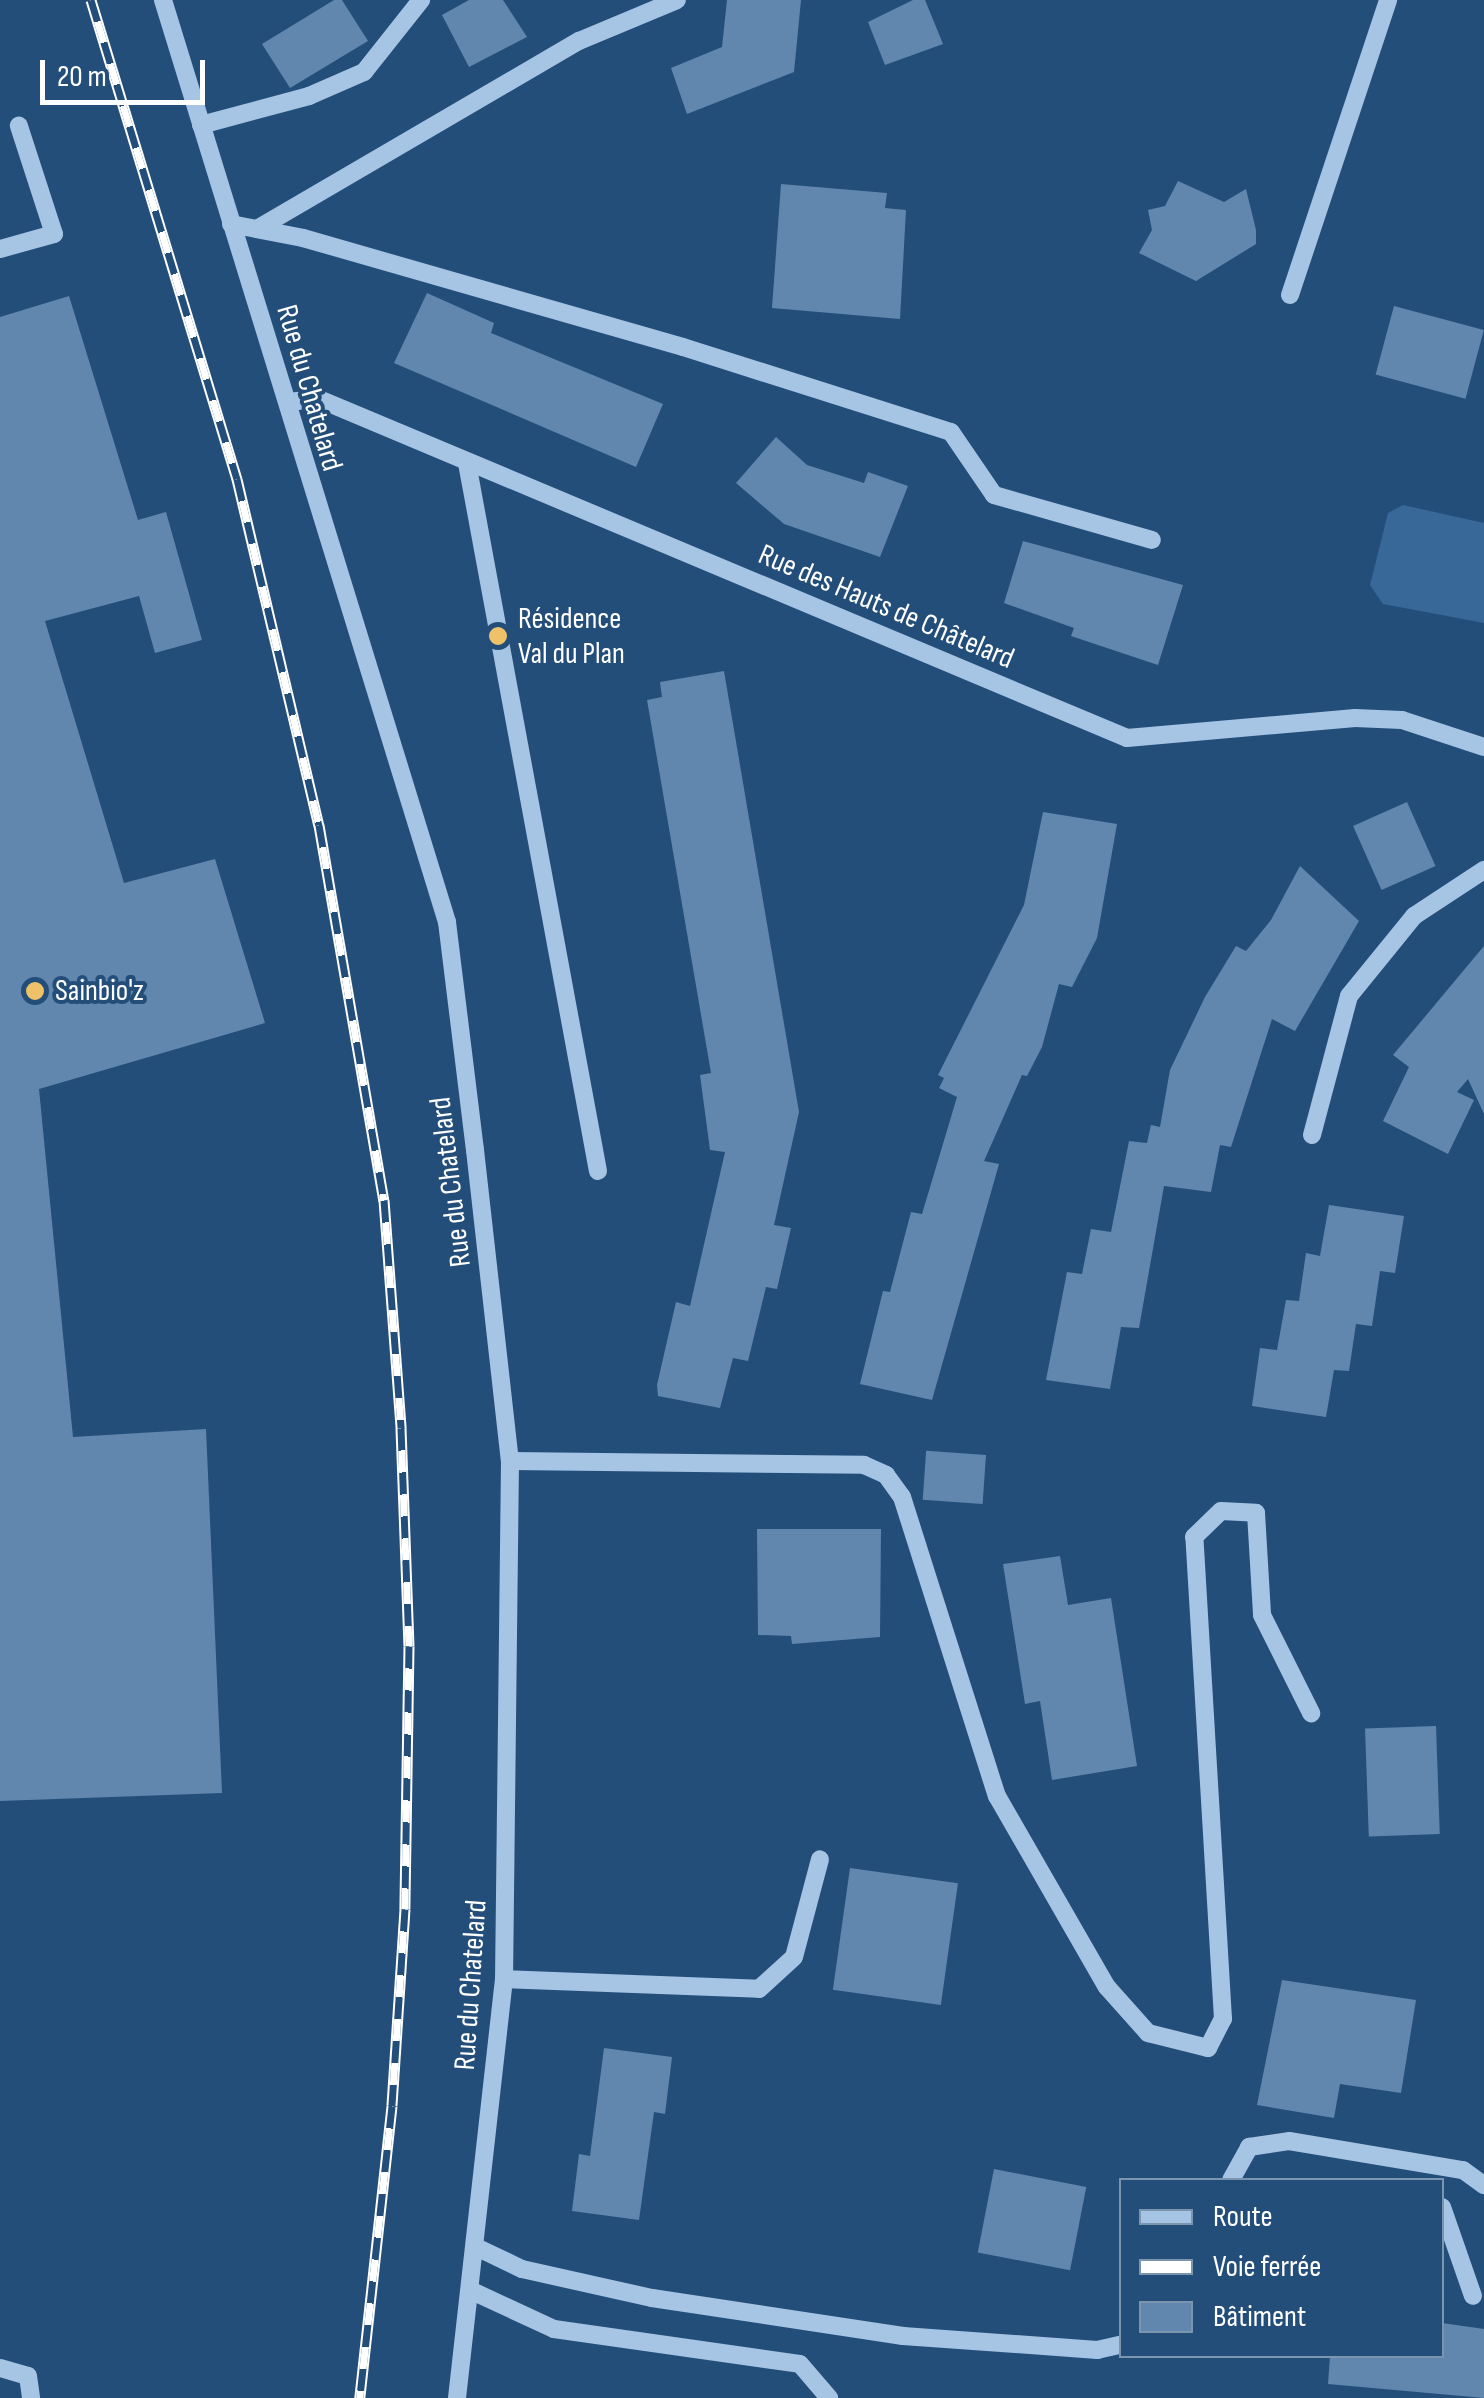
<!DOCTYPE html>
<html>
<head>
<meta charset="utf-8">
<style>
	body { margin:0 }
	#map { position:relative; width:1484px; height:2398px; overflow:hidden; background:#244e7a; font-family:"Sofia Sans Condensed",sans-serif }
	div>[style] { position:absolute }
	.green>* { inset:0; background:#376898 }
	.building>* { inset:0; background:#6187ae; transform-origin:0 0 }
	.minor>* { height:18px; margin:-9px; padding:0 9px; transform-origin:9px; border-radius:9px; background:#a6c5e4 }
	.rail>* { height:11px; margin-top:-5.5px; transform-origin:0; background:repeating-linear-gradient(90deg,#244e7a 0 22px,#fff 0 44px); box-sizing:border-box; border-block:2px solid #fff }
	.dots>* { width:28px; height:28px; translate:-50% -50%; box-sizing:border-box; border:5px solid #244e7a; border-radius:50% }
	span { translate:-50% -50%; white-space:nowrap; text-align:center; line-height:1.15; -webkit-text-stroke:8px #244e7a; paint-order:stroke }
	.street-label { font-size:30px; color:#fff }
	.poi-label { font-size:30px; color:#fff }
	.left { translate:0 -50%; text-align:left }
	.legend { position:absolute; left:1119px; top:2178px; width:325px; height:180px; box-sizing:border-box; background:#244e7a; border:2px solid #7c95af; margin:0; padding:12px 18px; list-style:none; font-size:30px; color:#fff }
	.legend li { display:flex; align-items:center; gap:20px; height:50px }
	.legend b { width:50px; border:2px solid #7c95af }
	.scale { position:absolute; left:40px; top:60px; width:165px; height:45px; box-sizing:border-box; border:5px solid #fff; border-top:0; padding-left:12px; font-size:30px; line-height:35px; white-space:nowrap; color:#fff; -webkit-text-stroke:8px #244e7a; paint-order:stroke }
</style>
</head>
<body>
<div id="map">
	<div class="green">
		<div style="clip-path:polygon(1403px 505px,1484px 523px,1484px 623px,1383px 604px,1370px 585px,1388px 513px)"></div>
	</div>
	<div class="building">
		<div style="clip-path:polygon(334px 0,342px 0,368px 41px,290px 88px,262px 44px)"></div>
		<div style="clip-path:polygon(469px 0,503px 0,527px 37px,469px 67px,442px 15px)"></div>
		<div style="clip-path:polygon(727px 0,801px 0,794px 72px,687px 114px,671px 68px,722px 47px)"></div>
		<div style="clip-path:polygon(913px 0,925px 0,943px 44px,885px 65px,868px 22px)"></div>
		<div style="clip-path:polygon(1178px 181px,1224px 202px,1246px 189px,1256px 230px,1256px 244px,1196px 281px,1139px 253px,1152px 230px,1148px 210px,1165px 206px)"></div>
		<div style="clip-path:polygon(781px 184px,887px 193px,885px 208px,906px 210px,900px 319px,772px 308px)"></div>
		<div style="clip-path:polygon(427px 293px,494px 323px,491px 333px,663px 404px,636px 467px,394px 363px)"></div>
		<div style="clip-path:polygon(69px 296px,138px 520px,166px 512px,202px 640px,155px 653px,139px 596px,45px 621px,124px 883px,215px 859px,265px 1023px,39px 1089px,73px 1437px,206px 1429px,222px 1793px,0 1801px,0 317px)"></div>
		<div style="left:1394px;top:306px;width:93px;height:71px;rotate:15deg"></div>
		<div style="clip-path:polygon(776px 437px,807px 465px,864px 483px,868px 472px,908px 486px,880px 557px,784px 524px,736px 483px)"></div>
		<div style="clip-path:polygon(1023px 541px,1183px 585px,1158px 665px,1071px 636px,1074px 628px,1004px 603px)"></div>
		<div style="clip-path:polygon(724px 671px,799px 1112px,774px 1225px,791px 1228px,777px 1289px,766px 1287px,748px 1361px,733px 1358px,720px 1408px,658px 1396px,657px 1385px,676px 1302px,690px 1306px,725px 1152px,710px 1150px,700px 1075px,711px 1073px,647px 700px,662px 697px,660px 682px)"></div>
		<div style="left:1407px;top:802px;width:70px;height:59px;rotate:66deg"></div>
		<div style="clip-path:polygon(1043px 812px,1117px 824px,1097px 938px,1072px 987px,1059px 984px,1042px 1047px,1027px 1076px,1022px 1075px,984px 1161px,999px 1164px,932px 1400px,860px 1384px,883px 1291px,890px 1292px,911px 1212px,922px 1214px,957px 1097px,939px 1088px,944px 1078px,938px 1075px,1024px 905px)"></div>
		<div style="clip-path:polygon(1300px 866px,1359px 921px,1295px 1031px,1272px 1019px,1231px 1147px,1220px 1145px,1211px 1192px,1164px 1186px,1139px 1328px,1121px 1327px,1110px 1389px,1046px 1380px,1067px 1272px,1082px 1274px,1091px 1229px,1111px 1232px,1129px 1141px,1147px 1143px,1151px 1125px,1160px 1127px,1170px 1070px,1205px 997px,1236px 946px,1246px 951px,1271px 920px)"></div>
		<div style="clip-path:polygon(1484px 946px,1484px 1114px,1468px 1079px,1457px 1092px,1474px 1100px,1448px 1154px,1383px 1121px,1409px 1067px,1393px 1055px)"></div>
		<div style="clip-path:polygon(1329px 1205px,1404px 1216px,1395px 1273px,1380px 1271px,1372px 1326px,1356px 1324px,1349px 1371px,1334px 1370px,1326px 1417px,1252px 1406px,1260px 1348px,1277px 1350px,1286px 1300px,1299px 1301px,1306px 1253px,1320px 1256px)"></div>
		<div style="left:986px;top:1455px;width:49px;height:60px;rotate:94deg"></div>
		<div style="clip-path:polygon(757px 1529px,881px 1529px,880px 1637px,792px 1644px,791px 1636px,758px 1635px)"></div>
		<div style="clip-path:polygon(1060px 1556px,1068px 1605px,1111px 1598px,1137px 1766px,1052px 1780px,1040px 1701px,1025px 1704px,1003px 1564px)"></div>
		<div style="left:1436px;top:1726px;width:108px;height:71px;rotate:88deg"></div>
		<div style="left:850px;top:1868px;width:109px;height:123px;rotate:8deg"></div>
		<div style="clip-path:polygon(1282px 1980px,1416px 2000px,1401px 2093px,1340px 2084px,1334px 2118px,1257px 2105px)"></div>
		<div style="clip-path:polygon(604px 2048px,672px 2057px,665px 2114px,654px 2112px,639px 2220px,572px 2211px,579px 2154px,590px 2156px)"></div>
		<div style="left:994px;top:2169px;width:94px;height:85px;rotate:11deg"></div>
		<div style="clip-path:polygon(1442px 2323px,1484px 2329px,1484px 2398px,1328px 2384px,1330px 2356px,1442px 2356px)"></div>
	</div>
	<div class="minor">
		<div style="left:163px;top:0;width:965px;rotate:72.88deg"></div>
		<div style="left:447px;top:922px;width:230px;rotate:83deg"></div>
		<div style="left:475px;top:1150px;width:313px;rotate:83.6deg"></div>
		<div style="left:510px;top:1461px;width:518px;rotate:90.66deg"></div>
		<div style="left:504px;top:1979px;width:422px;rotate:96.4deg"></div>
		<div style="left:201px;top:125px;width:112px;rotate:-15deg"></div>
		<div style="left:309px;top:96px;width:60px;rotate:-23.6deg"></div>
		<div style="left:364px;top:72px;width:92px;rotate:-51.6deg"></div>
		<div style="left:231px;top:224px;width:73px;rotate:11deg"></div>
		<div style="left:303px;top:238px;width:395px;rotate:16deg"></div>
		<div style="left:683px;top:347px;width:281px;rotate:17.6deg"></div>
		<div style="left:951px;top:432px;width:76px;rotate:55.7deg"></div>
		<div style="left:994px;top:495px;width:164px;rotate:15.9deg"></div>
		<div style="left:257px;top:229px;width:373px;rotate:-30.3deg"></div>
		<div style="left:579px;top:41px;width:106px;rotate:-22.7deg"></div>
		<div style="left:0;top:249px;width:56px;rotate:-15.5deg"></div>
		<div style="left:54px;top:234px;width:114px;rotate:-108deg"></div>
		<div style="left:1290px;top:295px;width:311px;rotate:-71.6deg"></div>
		<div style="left:288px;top:402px;width:31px;rotate:-6deg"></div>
		<div style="left:319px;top:399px;width:876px;rotate:22.76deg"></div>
		<div style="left:1127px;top:738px;width:229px;rotate:-5deg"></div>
		<div style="left:1355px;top:718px;width:47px;rotate:2.4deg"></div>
		<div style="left:1402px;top:720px;width:86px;rotate:18.2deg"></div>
		<div style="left:467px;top:463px;width:720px;rotate:79.52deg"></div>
		<div style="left:1312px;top:1135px;width:144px;rotate:-75.1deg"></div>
		<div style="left:1349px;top:996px;width:103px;rotate:-50.9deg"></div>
		<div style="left:1414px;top:916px;width:84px;rotate:-33.3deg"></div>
		<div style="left:510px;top:1461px;width:354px;rotate:0.6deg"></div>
		<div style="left:864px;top:1465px;width:24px;rotate:24deg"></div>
		<div style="left:886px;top:1475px;width:27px;rotate:54deg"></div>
		<div style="left:902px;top:1497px;width:314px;rotate:72.4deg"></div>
		<div style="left:997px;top:1796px;width:220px;rotate:60.1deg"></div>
		<div style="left:1107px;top:1987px;width:62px;rotate:48.3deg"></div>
		<div style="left:1148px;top:2033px;width:62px;rotate:14deg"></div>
		<div style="left:1208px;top:2048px;width:33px;rotate:-63deg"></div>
		<div style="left:1223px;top:2019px;width:483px;rotate:-93.4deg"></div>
		<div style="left:1194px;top:1537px;width:37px;rotate:-44deg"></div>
		<div style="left:1221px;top:1511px;width:35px;rotate:3deg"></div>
		<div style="left:1256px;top:1513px;width:102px;rotate:86.6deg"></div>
		<div style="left:1262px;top:1615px;width:110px;rotate:63.4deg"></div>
		<div style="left:504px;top:1979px;width:255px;rotate:2.2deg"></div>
		<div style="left:759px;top:1989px;width:47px;rotate:-42.4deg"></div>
		<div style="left:794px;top:1957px;width:101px;rotate:-75.1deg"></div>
		<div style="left:1231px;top:2180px;width:38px;rotate:-61deg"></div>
		<div style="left:1249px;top:2147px;width:40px;rotate:-8.5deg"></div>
		<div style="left:1289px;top:2141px;width:176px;rotate:9.5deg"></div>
		<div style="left:1463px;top:2170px;width:26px;rotate:36deg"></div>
		<div style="left:1442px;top:2207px;width:94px;rotate:70.8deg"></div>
		<div style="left:476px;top:2247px;width:51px;rotate:25.6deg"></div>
		<div style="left:522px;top:2269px;width:133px;rotate:12.6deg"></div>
		<div style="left:652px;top:2298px;width:254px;rotate:8.6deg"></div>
		<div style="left:903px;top:2336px;width:195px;rotate:4.1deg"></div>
		<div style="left:1097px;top:2350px;width:26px;rotate:-13deg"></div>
		<div style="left:472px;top:2291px;width:90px;rotate:24.9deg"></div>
		<div style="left:554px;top:2329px;width:248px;rotate:8.1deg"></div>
		<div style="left:800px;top:2364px;width:45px;rotate:49.5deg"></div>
		<div style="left:0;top:2368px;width:29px;rotate:16deg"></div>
		<div style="left:28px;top:2376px;width:22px;rotate:82deg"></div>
	</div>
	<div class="rail">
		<div style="left:91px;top:0;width:501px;rotate:73.05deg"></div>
		<div style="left:237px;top:479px;width:356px;rotate:76.7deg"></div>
		<div style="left:319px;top:825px;width:381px;rotate:80.2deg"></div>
		<div style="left:384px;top:1200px;width:229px;rotate:85.7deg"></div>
		<div style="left:401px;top:1428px;width:218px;rotate:87.9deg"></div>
		<div style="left:409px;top:1646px;width:263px;rotate:90.9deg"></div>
		<div style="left:405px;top:1909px;width:197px;rotate:93.8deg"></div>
		<div style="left:392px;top:2106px;width:294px;rotate:96.3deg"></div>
	</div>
	<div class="dots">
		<div style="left:498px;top:636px;background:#efc26a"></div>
		<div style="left:35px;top:991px;background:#efc26a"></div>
	</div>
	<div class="street-label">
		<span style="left:309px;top:388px;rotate:74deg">Rue du Chatelard</span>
		<span style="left:886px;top:607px;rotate:23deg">Rue des Hauts de Châtelard</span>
		<span style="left:451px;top:1182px;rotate:-97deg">Rue du Chatelard</span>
		<span style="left:471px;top:1985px;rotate:-86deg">Rue du Chatelard</span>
	</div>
	<div class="poi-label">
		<span class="left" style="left:518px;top:636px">Résidence<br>Val du Plan</span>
		<span class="left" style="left:55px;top:991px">Sainbio'z</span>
	</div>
	<ul class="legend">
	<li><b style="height:12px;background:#a6c5e4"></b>Route</li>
	<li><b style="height:12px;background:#fff"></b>Voie ferrée</li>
	<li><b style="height:28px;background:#6187ae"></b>Bâtiment</li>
	</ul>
	<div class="scale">20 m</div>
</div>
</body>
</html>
